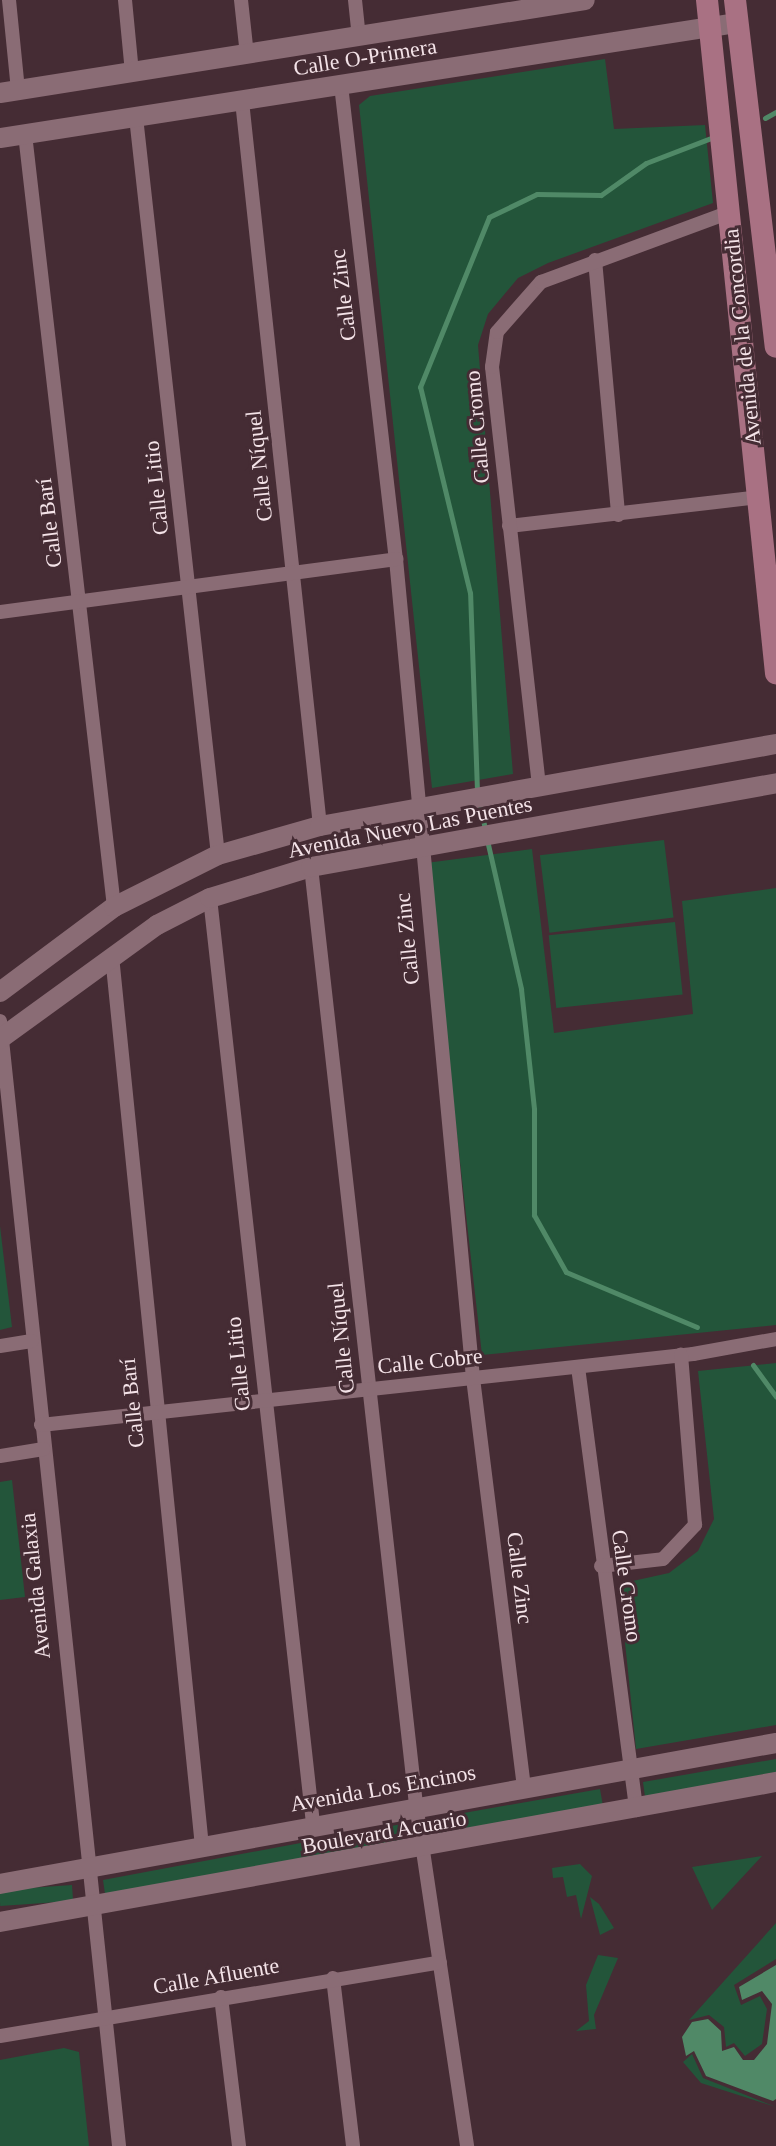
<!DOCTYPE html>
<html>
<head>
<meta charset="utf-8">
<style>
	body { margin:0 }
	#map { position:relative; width:776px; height:2146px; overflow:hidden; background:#452c34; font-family:Georgia,serif }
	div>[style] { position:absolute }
	.green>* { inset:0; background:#23553a; transform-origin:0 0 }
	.water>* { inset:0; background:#508967 }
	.stream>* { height:5px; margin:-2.5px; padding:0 2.5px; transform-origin:2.5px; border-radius:2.5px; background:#508967 }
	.street>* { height:14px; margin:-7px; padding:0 7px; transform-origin:7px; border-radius:7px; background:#8a6c75 }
	.secondary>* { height:20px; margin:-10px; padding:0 10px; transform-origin:10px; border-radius:10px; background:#8a6c75 }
	.primary>* { height:22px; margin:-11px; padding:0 11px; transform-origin:11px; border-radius:11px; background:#a97183 }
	span { translate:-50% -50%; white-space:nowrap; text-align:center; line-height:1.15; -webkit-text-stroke:6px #452c34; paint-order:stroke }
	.street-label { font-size:22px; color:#f4e3e8 }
</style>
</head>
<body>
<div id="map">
	<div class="green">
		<div style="clip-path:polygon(605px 59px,614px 129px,705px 125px,713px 203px,548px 263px,518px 278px,488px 314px,478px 345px,513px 774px,432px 788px,359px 105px,370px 96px)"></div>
		<div style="left:664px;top:840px;width:78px;height:125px;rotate:83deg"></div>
		<div style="clip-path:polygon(532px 849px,554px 1033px,693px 1014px,682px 901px,776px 888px,776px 1325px,482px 1355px,426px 863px)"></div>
		<div style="left:675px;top:922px;width:73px;height:127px;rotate:84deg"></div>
		<div style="clip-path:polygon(0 1226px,12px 1327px,0 1330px)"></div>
		<div style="clip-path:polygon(776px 1363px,776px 1725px,636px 1749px,619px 1584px,669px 1573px,698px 1551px,714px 1519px,698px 1371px)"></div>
		<div style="clip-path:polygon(12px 1480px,25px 1597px,0 1600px,0 1482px)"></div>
		<div style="clip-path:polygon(776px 1759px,776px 1772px,645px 1797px,643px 1782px)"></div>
		<div style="left:600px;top:1789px;width:17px;height:167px;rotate:80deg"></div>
		<div style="clip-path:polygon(402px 1824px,405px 1843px,105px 1894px,103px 1880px)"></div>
		<div style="clip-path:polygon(762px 1856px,712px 1910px,692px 1867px)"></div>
		<div style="clip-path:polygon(580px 1864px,592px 1876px,581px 1919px,576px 1895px,567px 1897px,563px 1877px,553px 1878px,552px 1868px)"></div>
		<div style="left:72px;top:1885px;width:16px;height:73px;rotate:86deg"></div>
		<div style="clip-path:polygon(590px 1897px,599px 1904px,614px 1928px,600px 1935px)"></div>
		<div style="clip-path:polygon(776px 1923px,776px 1959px,734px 1985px,741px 2005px,760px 1996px,767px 2009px,762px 2044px,745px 2056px,734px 2043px,726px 2047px,724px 2027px,709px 2015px,689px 2020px)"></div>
		<div style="clip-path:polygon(598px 1955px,618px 1958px,594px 2015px,596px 2029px,576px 2031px,589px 2021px,586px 1985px)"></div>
		<div style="clip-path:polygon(64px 2048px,79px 2052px,89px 2146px,0 2146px,0 2060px)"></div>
		<div style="clip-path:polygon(692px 2054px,703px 2078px,776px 2107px,701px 2083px,683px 2062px)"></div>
	</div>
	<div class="water">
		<div style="clip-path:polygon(776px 1965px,776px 2099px,773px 2101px,706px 2076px,694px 2051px,686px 2056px,682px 2037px,692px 2022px,708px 2019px,721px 2031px,722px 2051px,734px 2047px,743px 2060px,754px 2060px,767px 2044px,772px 2004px,762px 1991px,742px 2000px,739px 1987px)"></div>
	</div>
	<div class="stream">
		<div style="left:765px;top:118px;width:13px;rotate:-29deg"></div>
		<div style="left:477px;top:791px;width:198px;rotate:-92deg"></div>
		<div style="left:470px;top:593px;width:212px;rotate:-103.6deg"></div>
		<div style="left:420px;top:387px;width:183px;rotate:-67.9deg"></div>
		<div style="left:489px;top:217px;width:53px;rotate:-25.6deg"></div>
		<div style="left:537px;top:194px;width:64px;rotate:0.9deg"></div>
		<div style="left:601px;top:195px;width:55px;rotate:-35.4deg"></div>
		<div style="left:646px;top:163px;width:70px;rotate:-21deg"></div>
		<div style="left:479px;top:801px;width:30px;rotate:78deg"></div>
		<div style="left:487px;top:840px;width:153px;rotate:77.1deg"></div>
		<div style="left:521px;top:989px;width:121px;rotate:83.8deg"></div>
		<div style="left:534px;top:1109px;width:106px;rotate:90deg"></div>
		<div style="left:534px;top:1215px;width:65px;rotate:60.7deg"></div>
		<div style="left:566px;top:1272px;width:142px;rotate:22.8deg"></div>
		<div style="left:753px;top:1365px;width:39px;rotate:54deg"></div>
	</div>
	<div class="street">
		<div style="left:9px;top:0;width:90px;rotate:84.3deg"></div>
		<div style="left:125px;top:0;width:73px;rotate:84.5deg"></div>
		<div style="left:241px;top:0;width:55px;rotate:83.8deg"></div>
		<div style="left:355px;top:0;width:37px;rotate:84deg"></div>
		<div style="left:341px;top:85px;width:477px;rotate:83.4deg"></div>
		<div style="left:396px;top:559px;width:823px;rotate:84.63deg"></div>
		<div style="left:473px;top:1378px;width:413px;rotate:82.9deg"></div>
		<div style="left:242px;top:101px;width:729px;rotate:83.86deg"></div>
		<div style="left:136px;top:117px;width:743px;rotate:83.66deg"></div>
		<div style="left:25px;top:134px;width:778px;rotate:83.43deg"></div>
		<div style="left:595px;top:260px;width:256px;rotate:84.8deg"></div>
		<div style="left:509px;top:526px;width:251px;rotate:-6.6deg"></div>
		<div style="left:0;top:612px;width:400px;rotate:-7.6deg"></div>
		<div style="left:539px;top:786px;width:422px;rotate:-96.4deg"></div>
		<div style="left:492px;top:367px;width:35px;rotate:-82deg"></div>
		<div style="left:497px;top:332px;width:67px;rotate:-48.7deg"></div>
		<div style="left:541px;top:282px;width:202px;rotate:-20.3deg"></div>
		<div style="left:311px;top:867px;width:943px;rotate:83.61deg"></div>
		<div style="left:416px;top:1804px;width:346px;rotate:81.5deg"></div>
		<div style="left:210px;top:898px;width:932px;rotate:83.65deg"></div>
		<div style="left:112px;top:956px;width:895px;rotate:84.23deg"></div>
		<div style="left:0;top:1021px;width:1131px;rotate:83.96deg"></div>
		<div style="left:0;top:1346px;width:32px;rotate:-9deg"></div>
		<div style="left:578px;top:1367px;width:447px;rotate:82.5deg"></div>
		<div style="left:41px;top:1425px;width:656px;rotate:-6.21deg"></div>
		<div style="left:693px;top:1354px;width:84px;rotate:-10.2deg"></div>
		<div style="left:0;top:1456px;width:44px;rotate:-9.2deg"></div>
		<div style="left:601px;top:1566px;width:62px;rotate:-6.4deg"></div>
		<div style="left:663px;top:1559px;width:47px;rotate:-46.7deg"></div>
		<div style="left:695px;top:1525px;width:171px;rotate:-94.7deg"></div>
		<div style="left:333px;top:1978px;width:169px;rotate:83.2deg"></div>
		<div style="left:221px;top:1997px;width:150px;rotate:83.1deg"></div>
		<div style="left:0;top:2036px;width:446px;rotate:-9.5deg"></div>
	</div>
	<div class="secondary">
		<div style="left:0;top:93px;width:592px;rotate:-9.03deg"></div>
		<div style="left:0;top:138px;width:746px;rotate:-8.87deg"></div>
		<div style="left:0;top:992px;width:142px;rotate:-36.7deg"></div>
		<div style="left:114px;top:907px;width:116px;rotate:-26.6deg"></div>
		<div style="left:218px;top:855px;width:106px;rotate:-15.9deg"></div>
		<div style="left:320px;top:826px;width:463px;rotate:-10.2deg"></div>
		<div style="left:0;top:1039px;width:194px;rotate:-36deg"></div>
		<div style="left:157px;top:925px;width:59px;rotate:-27deg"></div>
		<div style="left:210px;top:898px;width:106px;rotate:-17.1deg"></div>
		<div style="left:311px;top:867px;width:473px;rotate:-10.2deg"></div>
		<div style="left:0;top:1884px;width:789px;rotate:-10.3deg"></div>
		<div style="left:0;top:1922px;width:789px;rotate:-10.23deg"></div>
	</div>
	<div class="primary">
		<div style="left:707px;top:0;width:677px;rotate:84.15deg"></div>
		<div style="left:735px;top:0;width:349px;rotate:83.3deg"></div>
	</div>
	<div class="street-label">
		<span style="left:365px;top:57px;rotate:-9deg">Calle O-Primera</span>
		<span style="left:343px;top:295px;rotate:-97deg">Calle Zinc</span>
		<span style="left:742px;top:337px;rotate:-96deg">Avenida de la Concordia</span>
		<span style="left:477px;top:427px;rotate:-95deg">Calle Cromo</span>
		<span style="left:259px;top:466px;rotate:-96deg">Calle Níquel</span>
		<span style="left:156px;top:488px;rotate:-96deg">Calle Litio</span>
		<span style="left:49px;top:523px;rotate:-97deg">Calle Barí</span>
		<span style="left:410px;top:827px;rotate:-11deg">Avenida Nuevo Las Puentes</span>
		<span style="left:407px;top:939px;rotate:-96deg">Calle Zinc</span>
		<span style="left:341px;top:1338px;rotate:-96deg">Calle Níquel</span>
		<span style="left:430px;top:1361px;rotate:-6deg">Calle Cobre</span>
		<span style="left:238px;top:1364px;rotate:-96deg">Calle Litio</span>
		<span style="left:132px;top:1403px;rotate:-96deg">Calle Barí</span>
		<span style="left:520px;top:1578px;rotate:83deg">Calle Zinc</span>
		<span style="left:35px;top:1586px;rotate:-96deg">Avenida Galaxia</span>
		<span style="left:627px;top:1586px;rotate:82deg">Calle Cromo</span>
		<span style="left:383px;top:1788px;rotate:-10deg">Avenida Los Encinos</span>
		<span style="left:384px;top:1832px;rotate:-10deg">Boulevard Acuario</span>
		<span style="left:216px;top:1976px;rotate:-10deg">Calle Afluente</span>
	</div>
</div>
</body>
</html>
